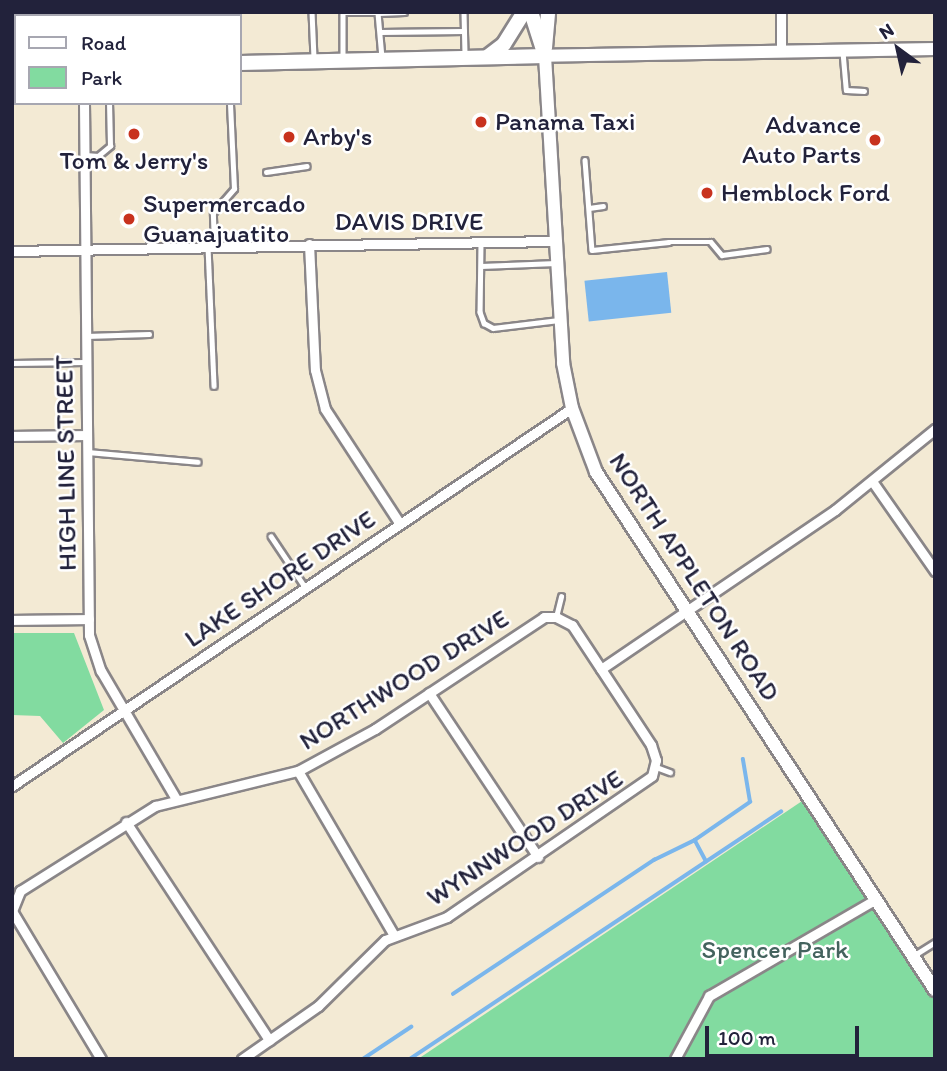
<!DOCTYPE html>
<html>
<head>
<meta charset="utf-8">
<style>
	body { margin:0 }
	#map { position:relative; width:947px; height:1071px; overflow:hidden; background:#f3ead4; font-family:Itim,sans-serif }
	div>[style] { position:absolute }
	.green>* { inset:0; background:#82dba0 }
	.water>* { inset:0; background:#7ab6ec; transform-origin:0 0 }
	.stream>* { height:3.5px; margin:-1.75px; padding:0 1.75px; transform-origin:1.75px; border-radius:1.75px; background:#7ab6ec }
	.roads { filter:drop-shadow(2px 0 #8a8688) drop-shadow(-2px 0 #8a8688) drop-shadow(0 2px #8a8688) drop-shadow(0 -2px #8a8688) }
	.service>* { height:4.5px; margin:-2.25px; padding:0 2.25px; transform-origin:2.25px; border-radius:2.25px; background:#fff }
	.minor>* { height:9px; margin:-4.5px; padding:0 4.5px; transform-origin:4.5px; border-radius:4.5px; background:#fff }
	.secondary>* { height:12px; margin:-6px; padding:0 6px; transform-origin:6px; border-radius:6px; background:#fff }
	.primary>* { height:14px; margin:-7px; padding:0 7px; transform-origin:7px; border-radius:7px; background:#fff }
	.dots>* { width:19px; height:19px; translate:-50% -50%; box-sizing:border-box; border:4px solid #fff; border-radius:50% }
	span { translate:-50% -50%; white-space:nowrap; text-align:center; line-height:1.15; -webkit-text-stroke:5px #fff; paint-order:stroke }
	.poi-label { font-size:26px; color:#22223b }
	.left { translate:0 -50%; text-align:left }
	.right { translate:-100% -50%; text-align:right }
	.street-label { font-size:26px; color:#22223b }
	.park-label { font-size:26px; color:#44635e }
	.frame { position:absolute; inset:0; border:14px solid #22223b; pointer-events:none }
	.legend { position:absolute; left:14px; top:14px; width:228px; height:91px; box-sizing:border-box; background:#fff; border:2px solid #a7a7b1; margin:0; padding:9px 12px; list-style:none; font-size:21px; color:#22223b }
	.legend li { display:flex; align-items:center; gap:14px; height:35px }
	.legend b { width:35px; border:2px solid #a7a7b1 }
	.north { position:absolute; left:863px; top:14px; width:70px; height:70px; -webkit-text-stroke:5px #fff; paint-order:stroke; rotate:327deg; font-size:19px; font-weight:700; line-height:28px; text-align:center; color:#22223b }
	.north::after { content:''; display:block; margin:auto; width:24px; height:32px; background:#22223b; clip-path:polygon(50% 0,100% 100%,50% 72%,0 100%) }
	.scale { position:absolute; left:705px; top:1026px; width:154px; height:32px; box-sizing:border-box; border:4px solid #22223b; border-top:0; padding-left:9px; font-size:21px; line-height:24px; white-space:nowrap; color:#22223b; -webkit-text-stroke:5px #fff; paint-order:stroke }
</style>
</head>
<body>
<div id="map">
	<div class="green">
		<div style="clip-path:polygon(12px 633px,74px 633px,104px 710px,63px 743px,40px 716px,12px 715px)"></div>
		<div style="clip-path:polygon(808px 797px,935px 990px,935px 1059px,418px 1059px)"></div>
	</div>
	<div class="water">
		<div style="left:667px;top:272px;width:41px;height:83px;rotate:84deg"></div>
	</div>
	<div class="stream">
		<div style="left:695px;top:840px;width:24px;rotate:62deg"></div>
		<div style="left:453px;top:994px;width:242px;rotate:-33.7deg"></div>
		<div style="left:654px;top:860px;width:46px;rotate:-26deg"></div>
		<div style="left:695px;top:840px;width:67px;rotate:-34.6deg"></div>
		<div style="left:750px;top:802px;width:43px;rotate:-99.5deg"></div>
		<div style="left:363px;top:1059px;width:58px;rotate:-33.7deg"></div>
		<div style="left:410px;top:1059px;width:446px;rotate:-33.7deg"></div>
	</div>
	<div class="roads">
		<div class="service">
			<div style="left:312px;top:12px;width:45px;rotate:87.5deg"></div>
			<div style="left:464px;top:12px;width:41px;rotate:88.6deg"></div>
			<div style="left:343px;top:13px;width:35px"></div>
			<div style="left:378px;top:13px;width:45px;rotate:84.9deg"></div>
			<div style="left:343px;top:13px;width:44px;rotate:90deg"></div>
			<div style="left:378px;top:13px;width:26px;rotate:-2deg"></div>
			<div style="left:380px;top:32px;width:84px;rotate:-0.7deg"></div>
			<div style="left:843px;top:52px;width:38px;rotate:85deg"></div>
			<div style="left:846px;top:90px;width:18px;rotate:3deg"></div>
			<div style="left:85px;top:155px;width:13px;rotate:4deg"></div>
			<div style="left:98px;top:156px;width:16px;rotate:-40deg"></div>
			<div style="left:110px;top:146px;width:43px;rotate:-91.3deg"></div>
			<div style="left:585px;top:160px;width:90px;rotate:85.6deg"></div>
			<div style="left:592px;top:250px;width:77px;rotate:-5.9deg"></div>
			<div style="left:669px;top:242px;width:42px"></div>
			<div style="left:711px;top:242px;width:17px;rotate:50deg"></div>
			<div style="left:722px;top:255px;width:45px;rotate:-7.6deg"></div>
			<div style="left:266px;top:172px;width:41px;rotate:-8.3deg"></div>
			<div style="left:589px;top:208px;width:14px;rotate:-8deg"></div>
			<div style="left:481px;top:244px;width:68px;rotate:90.8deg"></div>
			<div style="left:480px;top:312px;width:12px;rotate:70deg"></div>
			<div style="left:484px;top:323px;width:10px;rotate:29deg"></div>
			<div style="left:493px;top:328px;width:66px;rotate:-6.9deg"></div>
			<div style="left:214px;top:246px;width:33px;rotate:-92deg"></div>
			<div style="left:213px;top:213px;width:32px;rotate:-49deg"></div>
			<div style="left:234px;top:189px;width:85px;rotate:-92.7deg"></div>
			<div style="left:208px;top:247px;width:139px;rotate:87.5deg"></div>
			<div style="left:481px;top:266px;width:75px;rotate:-2.3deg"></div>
			<div style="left:86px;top:336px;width:63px;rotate:-1.8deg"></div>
			<div style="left:12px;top:363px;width:73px;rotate:-0.8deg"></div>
			<div style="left:87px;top:452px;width:111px;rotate:5.1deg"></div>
			<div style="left:271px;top:536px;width:61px;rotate:56.3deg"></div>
			<div style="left:556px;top:617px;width:21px;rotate:-76deg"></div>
			<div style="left:656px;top:767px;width:15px;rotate:20deg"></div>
			<div style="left:913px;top:956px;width:26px;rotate:-32deg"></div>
		</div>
		<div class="minor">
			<div style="left:82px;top:12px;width:4px;rotate:90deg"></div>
			<div style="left:781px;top:52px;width:40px;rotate:-90deg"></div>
			<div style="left:84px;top:103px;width:532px;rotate:89.46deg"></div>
			<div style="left:89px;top:635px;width:38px;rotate:72deg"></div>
			<div style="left:101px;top:671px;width:148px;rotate:59.6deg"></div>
			<div style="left:309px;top:244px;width:126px;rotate:87.3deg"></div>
			<div style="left:315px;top:370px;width:40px;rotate:75.6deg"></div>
			<div style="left:325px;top:409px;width:137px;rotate:56.9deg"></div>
			<div style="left:12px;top:251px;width:542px;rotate:-1.06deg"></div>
			<div style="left:12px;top:436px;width:73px;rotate:-0.8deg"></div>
			<div style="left:872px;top:481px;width:110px;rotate:55deg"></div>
			<div style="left:12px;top:620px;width:77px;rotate:-0.7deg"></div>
			<div style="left:601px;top:669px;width:283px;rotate:-34.2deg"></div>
			<div style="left:835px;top:510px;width:129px;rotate:-39deg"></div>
			<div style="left:429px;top:693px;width:197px;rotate:56.4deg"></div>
			<div style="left:298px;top:771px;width:190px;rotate:59.7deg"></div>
			<div style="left:12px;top:786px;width:676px;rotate:-34.02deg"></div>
			<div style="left:126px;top:822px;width:261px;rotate:56.7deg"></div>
			<div style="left:12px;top:911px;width:22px;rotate:-68deg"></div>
			<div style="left:20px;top:891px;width:160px;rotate:-32.2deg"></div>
			<div style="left:155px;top:806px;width:147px;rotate:-13.8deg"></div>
			<div style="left:298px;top:771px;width:88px;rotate:-28.6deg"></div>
			<div style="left:375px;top:729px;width:203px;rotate:-33.5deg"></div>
			<div style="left:544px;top:617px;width:12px"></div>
			<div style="left:556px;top:617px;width:18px;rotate:27deg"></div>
			<div style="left:572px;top:625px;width:144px;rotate:56.6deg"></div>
			<div style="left:651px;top:745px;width:16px;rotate:72deg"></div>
			<div style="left:656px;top:760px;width:16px;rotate:104deg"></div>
			<div style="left:652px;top:776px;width:249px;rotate:145.5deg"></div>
			<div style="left:447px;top:917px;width:66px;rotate:159.6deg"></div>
			<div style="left:385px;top:940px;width:94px;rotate:135.4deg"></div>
			<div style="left:318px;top:1006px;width:93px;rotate:145.1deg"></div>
			<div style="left:12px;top:911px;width:173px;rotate:59deg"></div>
			<div style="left:675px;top:1059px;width:72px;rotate:-61.6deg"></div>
			<div style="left:709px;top:996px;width:193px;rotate:-30.1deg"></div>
		</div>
		<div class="secondary">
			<div style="left:935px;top:49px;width:390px;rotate:179deg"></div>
			<div style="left:545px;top:56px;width:308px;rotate:86.6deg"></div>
			<div style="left:563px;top:363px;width:46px;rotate:78.7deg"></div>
			<div style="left:572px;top:408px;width:68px;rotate:69.4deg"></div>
			<div style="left:596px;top:472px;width:619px;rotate:56.8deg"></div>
		</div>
		<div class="primary">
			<div style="left:531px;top:12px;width:46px;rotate:72.3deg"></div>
			<div style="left:545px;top:48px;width:36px;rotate:-85deg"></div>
			<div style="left:487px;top:57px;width:21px;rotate:-37deg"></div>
			<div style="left:504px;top:44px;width:38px;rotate:-58deg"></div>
			<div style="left:240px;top:63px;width:305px;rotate:-1.3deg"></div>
			<div style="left:12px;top:69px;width:4px"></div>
		</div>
	</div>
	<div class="dots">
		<div style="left:481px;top:122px;background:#c8321e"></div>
		<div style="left:134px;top:134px;background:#c8321e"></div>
		<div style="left:289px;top:137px;background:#c8321e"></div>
		<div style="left:875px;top:140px;background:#c8321e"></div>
		<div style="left:707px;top:193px;background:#c8321e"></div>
		<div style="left:129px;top:219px;background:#c8321e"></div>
	</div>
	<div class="poi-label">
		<span class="left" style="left:495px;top:122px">Panama Taxi</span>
		<span class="right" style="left:861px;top:140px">Advance<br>Auto Parts</span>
		<span class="left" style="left:303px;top:137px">Arby's</span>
		<span style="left:134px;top:161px">Tom &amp; Jerry's</span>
		<span class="left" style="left:721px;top:193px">Hemblock Ford</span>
		<span class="left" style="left:143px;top:219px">Supermercado<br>Guanajuatito</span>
	</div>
	<div class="street-label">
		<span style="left:409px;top:222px">DAVIS DRIVE</span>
		<span style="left:66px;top:463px;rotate:-91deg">HIGH LINE STREET</span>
		<span style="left:694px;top:577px;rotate:57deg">NORTH APPLETON ROAD</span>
		<span style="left:280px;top:579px;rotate:-34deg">LAKE SHORE DRIVE</span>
		<span style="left:404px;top:680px;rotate:-32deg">NORTHWOOD DRIVE</span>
		<span style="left:525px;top:838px;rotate:-33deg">WYNNWOOD DRIVE</span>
	</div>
	<div class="park-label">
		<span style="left:775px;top:950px">Spencer Park</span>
	</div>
	<div class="frame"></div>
	<ul class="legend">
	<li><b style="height:9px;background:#fff"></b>Road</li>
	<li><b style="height:19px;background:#82dba0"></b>Park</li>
	</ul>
	<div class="north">N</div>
	<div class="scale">100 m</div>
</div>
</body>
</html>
